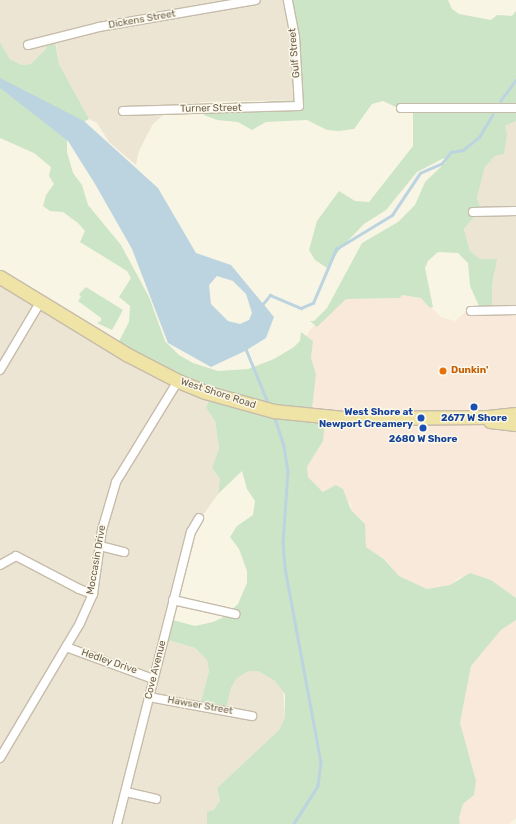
<!DOCTYPE html>
<html>
<head>
<meta charset="utf-8">
<style>
	body { margin:0 }
	#map { position:relative; width:516px; height:824px; overflow:hidden; background:#f9f5e5; font-family:Rubik,sans-serif }
	div>[style] { position:absolute }
	.residential>* { inset:0; background:#ede5d3 }
	.commercial>* { inset:0; background:#f8e9da }
	.green>* { inset:0; background:#cce5c6 }
	.water>* { inset:0; background:#bcd4e0 }
	.stream>* { height:2.5px; margin:-1.25px; padding:0 1.25px; transform-origin:1.25px; border-radius:1.25px; background:#bcd4e0 }
	.roads { filter:drop-shadow(1px 0 #c6bcab) drop-shadow(-1px 0 #c6bcab) drop-shadow(0 1px #c6bcab) drop-shadow(0 -1px #c6bcab) }
	.minor>* { height:8px; margin:-4px; padding:0 4px; transform-origin:4px; border-radius:4px; background:#fff }
	.primary>* { height:13px; margin:-6.5px; padding:0 6.5px; transform-origin:6.5px; border-radius:6.5px; background:#f0e3a6 }
	.dots>* { width:11px; height:11px; translate:-50% -50%; box-sizing:border-box; border:2px solid #fcf9eb; border-radius:50% }
	span { translate:-50% -50%; white-space:nowrap; text-align:center; line-height:1.15; -webkit-text-stroke:3px #fcf9eb; paint-order:stroke }
	.street-label { font-size:10px; color:#6f604e }
	.food-label { font-size:10px; color:#c56008; font-weight:700 }
	.left { translate:0 -50%; text-align:left }
	.transit-label { font-size:10px; color:#164399; font-weight:700 }
	.right { translate:-100% -50%; text-align:right }
</style>
</head>
<body>
<div id="map">
	<div class="residential">
		<div style="clip-path:polygon(0 0,288px 0,297px 100px,201px 102px,185px 109px,166px 113px,153px 124px,139px 151px,136px 165px,109px 142px,97px 123px,89px 119px,59px 64px,56px 43px,31px 64px,22px 65px,10px 59px,0 42px)"></div>
		<div style="clip-path:polygon(516px 121px,516px 310px,492px 310px,492px 286px,495px 272px,470px 251px,464px 229px,481px 209px,477px 198px,485px 167px,495px 156px,504px 154px,505px 126px)"></div>
		<div style="clip-path:polygon(0 279px,211px 397px,206px 408px,215px 421px,219px 448px,212px 468px,220px 479px,218px 494px,189px 535px,173px 600px,170px 641px,195px 648px,207px 660px,209px 671px,199px 708px,225px 713px,231px 688px,237px 678px,249px 671px,258px 671px,275px 681px,283px 689px,285px 717px,279px 730px,217px 788px,220px 800px,207px 824px,0 824px)"></div>
	</div>
	<div class="commercial">
		<div style="clip-path:polygon(402px 295px,421px 298px,441px 317px,455px 321px,466px 311px,516px 310px,516px 598px,491px 580px,460px 577px,450px 585px,427px 589px,399px 576px,385px 559px,366px 547px,365px 524px,351px 510px,351px 504px,330px 490px,323px 492px,308px 477px,307px 467px,323px 441px,311px 417px,316px 374px,311px 358px,313px 341px,306px 336px,314px 325px,317px 327px,345px 299px,400px 298px)"></div>
		<div style="clip-path:polygon(516px 620px,516px 818px,509px 824px,460px 824px,459px 818px,463px 804px,474px 795px,460px 723px,471px 666px,501px 630px)"></div>
	</div>
	<div class="green">
		<div style="clip-path:polygon(288px 0,448px 0,452px 9px,459px 14px,491px 20px,497px 15px,512px 16px,516px 11px,516px 121px,505px 126px,507px 134px,504px 154px,495px 156px,485px 167px,477px 198px,481px 209px,464px 229px,470px 251px,480px 259px,497px 259px,492px 286px,492px 310px,480px 308px,470px 286px,468px 263px,458px 253px,438px 252px,428px 261px,425px 268px,433px 307px,430px 308px,421px 298px,402px 295px,400px 298px,346px 299px,317px 327px,310px 321px,314px 321px,327px 308px,362px 243px,398px 222px,415px 205px,425px 182px,446px 162px,444px 158px,417px 172px,386px 210px,364px 224px,340px 249px,327px 268px,315px 260px,309px 250px,317px 221px,339px 191px,355px 201px,369px 202px,413px 146px,413px 109px,400px 109px,383px 101px,372px 104px,354px 129px,339px 131px,327px 130px,307px 120px,266px 122px,252px 130px,238px 122px,217px 120px,204px 115px,205px 105px,297px 100px)"></div>
		<div style="clip-path:polygon(55px 41px,59px 64px,89px 119px,67px 132px,67px 152px,73px 173px,82px 185px,88px 205px,121px 245px,149px 297px,165px 341px,179px 355px,193px 363px,218px 371px,248px 369px,274px 359px,294px 347px,300px 341px,301px 332px,313px 341px,311px 358px,316px 374px,311px 417px,325px 420px,323px 441px,307px 467px,308px 477px,323px 492px,336px 485px,343px 489px,351px 510px,365px 524px,366px 547px,384px 559px,399px 576px,427px 589px,450px 585px,470px 573px,491px 580px,516px 598px,516px 620px,501px 630px,471px 666px,460px 723px,476px 781px,474px 795px,463px 804px,459px 818px,460px 824px,207px 824px,207px 812px,214px 810px,220px 800px,217px 788px,279px 730px,285px 717px,285px 694px,275px 681px,258px 671px,249px 671px,237px 678px,231px 688px,225px 713px,199px 708px,209px 671px,207px 660px,195px 648px,164px 639px,169px 619px,195px 626px,213px 622px,224px 617px,238px 604px,247px 583px,247px 571px,239px 549px,230px 537px,237px 526px,253px 515px,255px 501px,247px 489px,242px 471px,218px 494px,220px 479px,212px 468px,219px 448px,215px 421px,206px 408px,211px 396px,115px 349px,129px 322px,130px 306px,119px 297px,131px 278px,127px 271px,80px 242px,85px 231px,78px 223px,63px 212px,50px 211px,43px 206px,46px 195px,54px 184px,49px 176px,51px 167px,34px 153px,0 138px,0 42px,10px 59px,22px 65px,31px 64px,46px 49px,48px 43px)"></div>
		<div style="clip-path:polygon(86px 287px,123px 310px,112px 330px,97px 323px,101px 321px,101px 318px,78px 301px,81px 297px,79px 294px)"></div>
	</div>
	<div class="water">
		<div style="clip-path:polygon(evenodd,0 78px,84px 121px,158px 188px,196px 253px,231px 265px,274px 317px,266px 338px,245px 351px,211px 367px,168px 343px,132px 249px,95px 184px,68px 141px,0 88px,0 78px,217px 276px,233px 281px,246px 294px,252px 313px,249px 320px,240px 324px,228px 321px,211px 304px,209px 285px,217px 276px)"></div>
	</div>
	<div class="stream">
		<div style="left:500px;top:101px;width:26px;rotate:-53deg"></div>
		<div style="left:262px;top:305px;width:13px;rotate:-51deg"></div>
		<div style="left:270px;top:295px;width:34px;rotate:23deg"></div>
		<div style="left:301px;top:308px;width:13px;rotate:-23deg"></div>
		<div style="left:313px;top:303px;width:59px;rotate:-66.9deg"></div>
		<div style="left:336px;top:249px;width:66px;rotate:-31.3deg"></div>
		<div style="left:392px;top:215px;width:50px;rotate:-56.3deg"></div>
		<div style="left:420px;top:173px;width:24px;rotate:-24deg"></div>
		<div style="left:442px;top:163px;width:14px;rotate:-51deg"></div>
		<div style="left:451px;top:152px;width:12px;rotate:-9deg"></div>
		<div style="left:463px;top:150px;width:21px;rotate:-39deg"></div>
		<div style="left:479px;top:137px;width:26px;rotate:-59deg"></div>
		<div style="left:246px;top:349px;width:61px;rotate:67.7deg"></div>
		<div style="left:274px;top:415px;width:33px;rotate:72deg"></div>
		<div style="left:284px;top:446px;width:26px;rotate:81deg"></div>
		<div style="left:288px;top:472px;width:71px;rotate:94deg"></div>
		<div style="left:283px;top:543px;width:25px;rotate:85deg"></div>
		<div style="left:285px;top:568px;width:197px;rotate:79.5deg"></div>
		<div style="left:321px;top:762px;width:24px;rotate:97deg"></div>
		<div style="left:318px;top:786px;width:45px;rotate:122.3deg"></div>
	</div>
	<div class="roads">
		<div class="minor">
			<div style="left:28px;top:45px;width:73px;rotate:-14.2deg"></div>
			<div style="left:99px;top:27px;width:159px;rotate:-9.8deg"></div>
			<div style="left:401px;top:108px;width:115px"></div>
			<div style="left:123px;top:111px;width:176px;rotate:-1.6deg"></div>
			<div style="left:299px;top:106px;width:69px;rotate:-93.3deg"></div>
			<div style="left:295px;top:37px;width:38px;rotate:-101deg"></div>
			<div style="left:473px;top:212px;width:43px;rotate:-1.3deg"></div>
			<div style="left:471px;top:311px;width:45px;rotate:-1.3deg"></div>
			<div style="left:0;top:370px;width:80px;rotate:-59.3deg"></div>
			<div style="left:100px;top:546px;width:25px;rotate:14deg"></div>
			<div style="left:0;top:565px;width:18px;rotate:-29deg"></div>
			<div style="left:16px;top:556px;width:71px;rotate:27.6deg"></div>
			<div style="left:79px;top:589px;width:15px;rotate:20deg"></div>
			<div style="left:173px;top:600px;width:64px;rotate:12.7deg"></div>
			<div style="left:66px;top:647px;width:93px;rotate:20.2deg"></div>
			<div style="left:149px;top:697px;width:105px;rotate:10.5deg"></div>
			<div style="left:0;top:758px;width:157px;rotate:-59.3deg"></div>
			<div style="left:80px;top:623px;width:32px;rotate:-66deg"></div>
			<div style="left:93px;top:594px;width:65px;rotate:-82deg"></div>
			<div style="left:102px;top:530px;width:50px;rotate:-73.7deg"></div>
			<div style="left:116px;top:482px;width:119px;rotate:-58.5deg"></div>
			<div style="left:126px;top:792px;width:31px;rotate:13deg"></div>
			<div style="left:117px;top:824px;width:301px;rotate:-75.8deg"></div>
			<div style="left:191px;top:532px;width:16px;rotate:-60deg"></div>
		</div>
		<div class="primary">
			<div style="left:0;top:277px;width:150px;rotate:31.4deg"></div>
			<div style="left:128px;top:355px;width:56px;rotate:27.5deg"></div>
			<div style="left:178px;top:381px;width:29px;rotate:22deg"></div>
			<div style="left:205px;top:392px;width:72px;rotate:15.4deg"></div>
			<div style="left:274px;top:411px;width:70px;rotate:5.7deg"></div>
			<div style="left:344px;top:418px;width:144px;rotate:-0.4deg"></div>
			<div style="left:488px;top:417px;width:28px;rotate:-6deg"></div>
			<div style="left:490px;top:421px;width:26px;rotate:7deg"></div>
		</div>
	</div>
	<div class="dots">
		<div style="left:443px;top:371px;background:#e8710a"></div>
		<div style="left:474px;top:407px;background:#1a4fb4"></div>
		<div style="left:421px;top:418px;background:#1a4fb4"></div>
		<div style="left:423px;top:428px;background:#1a4fb4"></div>
	</div>
	<div class="street-label">
		<span style="left:142px;top:20px;rotate:-10deg">Dickens Street</span>
		<span style="left:295px;top:53px;rotate:-95deg">Gulf Street</span>
		<span style="left:211px;top:109px;rotate:-1deg">Turner Street</span>
		<span style="left:218px;top:394px;rotate:18deg">West Shore Road</span>
		<span style="left:97px;top:560px;rotate:-80deg">Moccasin Drive</span>
		<span style="left:109px;top:662px;rotate:19deg">Hedley Drive</span>
		<span style="left:156px;top:670px;rotate:-76deg">Cove Avenue</span>
		<span style="left:200px;top:706px;rotate:10deg">Hawser Street</span>
	</div>
	<div class="food-label">
		<span class="left" style="left:451px;top:371px">Dunkin'</span>
	</div>
	<div class="transit-label">
		<span class="right" style="left:413px;top:418px">West Shore at<br>Newport Creamery</span>
		<span style="left:474px;top:419px">2677 W Shore</span>
		<span style="left:423px;top:440px">2680 W Shore</span>
	</div>
</div>
</body>
</html>
